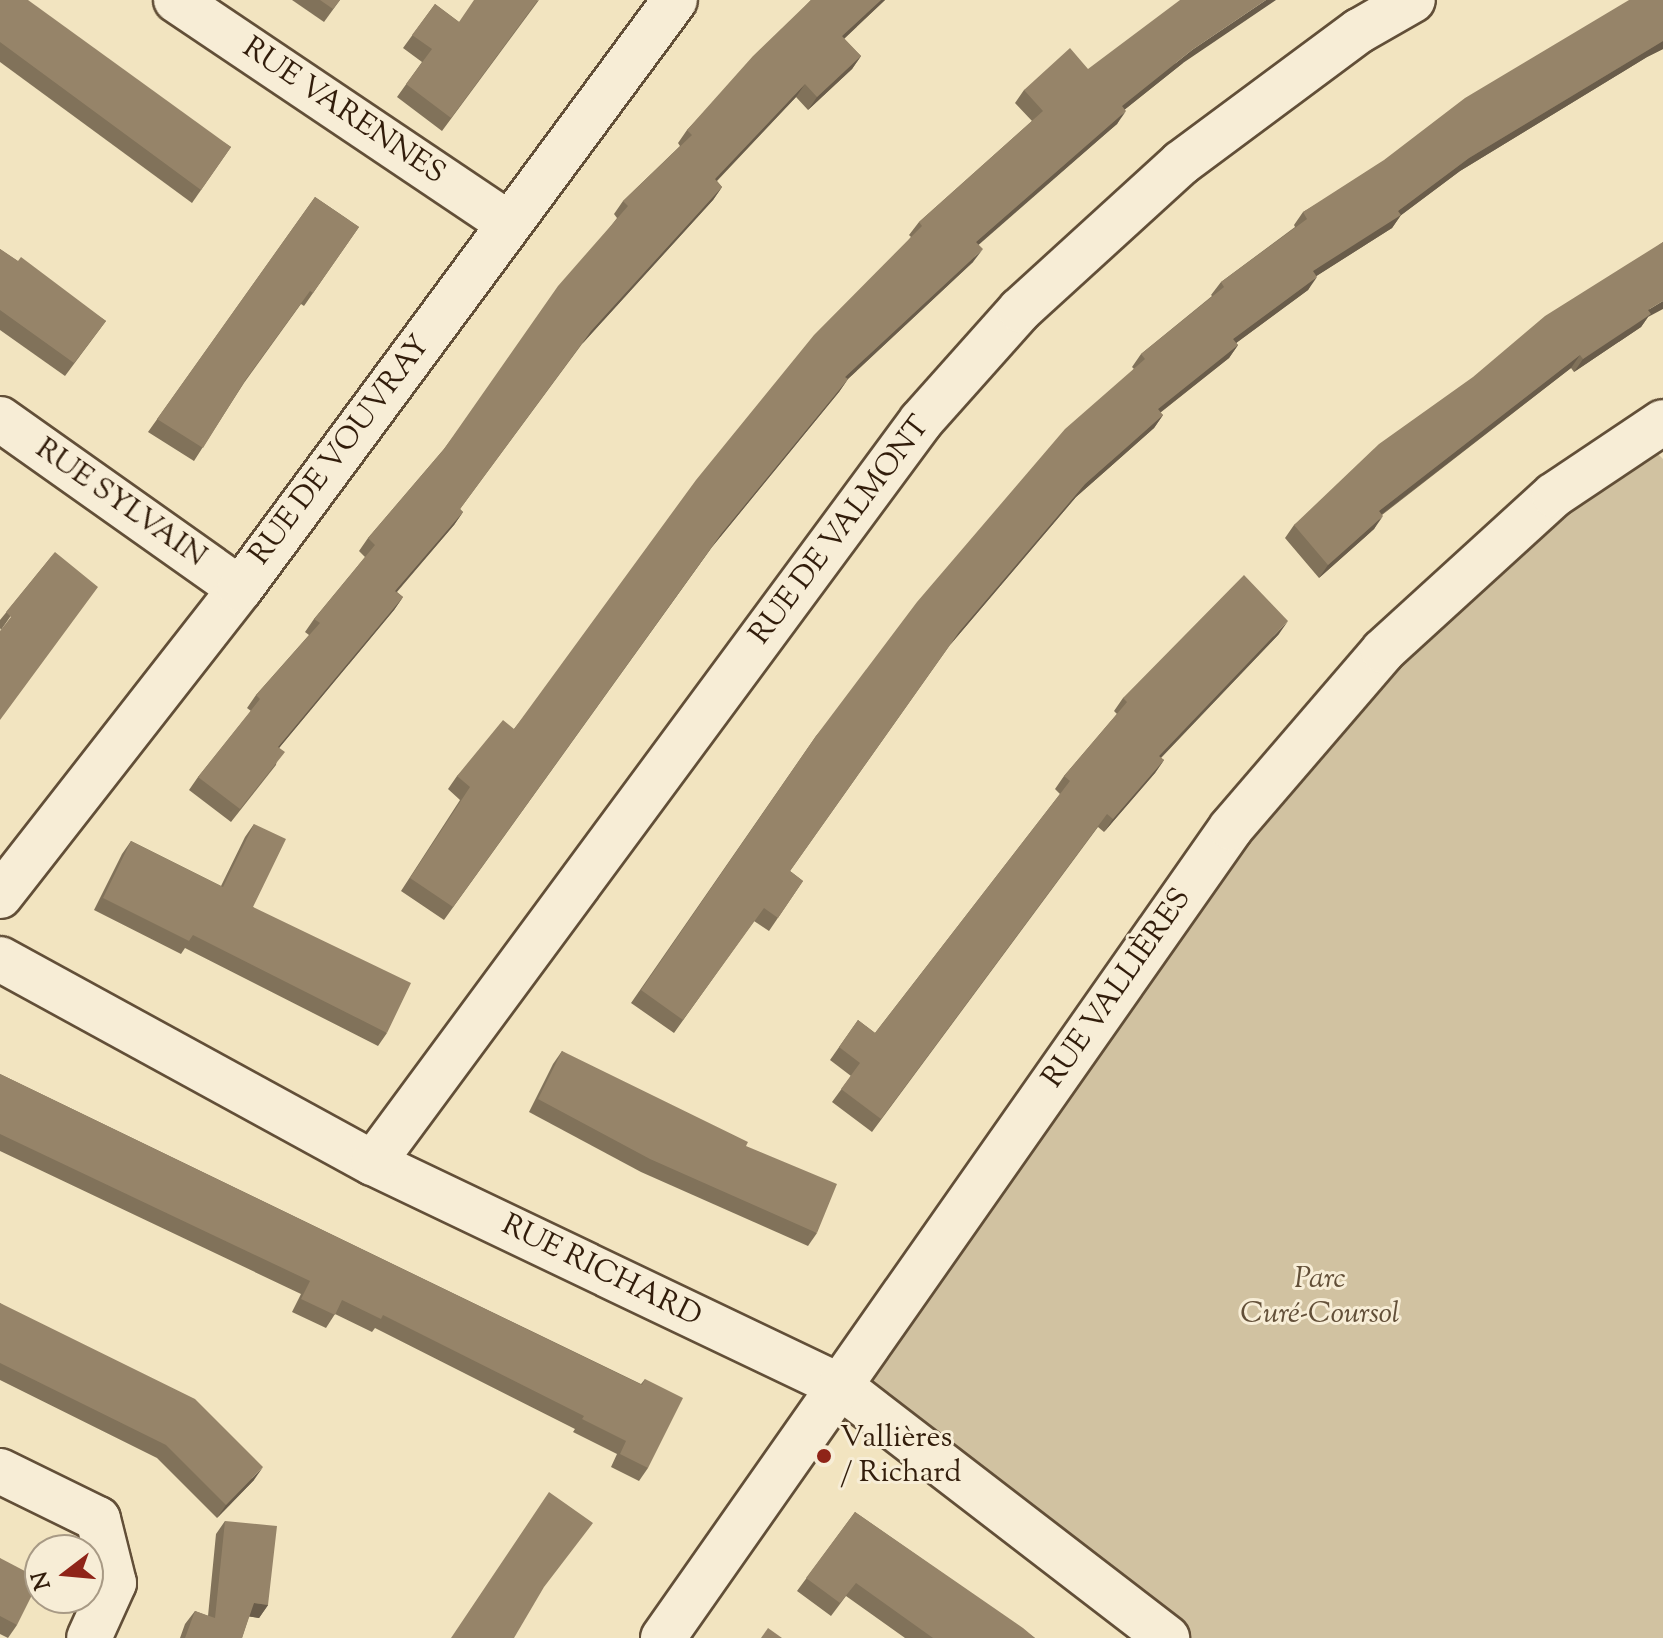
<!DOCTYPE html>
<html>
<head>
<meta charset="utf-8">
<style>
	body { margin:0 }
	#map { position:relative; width:1663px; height:1638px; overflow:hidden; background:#f2e4c0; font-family:"Sorts Mill Goudy",serif }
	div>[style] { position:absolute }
	.green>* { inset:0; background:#d1c2a1 }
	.roads { filter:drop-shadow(2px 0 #624f38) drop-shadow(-2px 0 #624f38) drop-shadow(0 2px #624f38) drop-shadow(0 -2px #624f38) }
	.minor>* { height:44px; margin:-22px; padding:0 22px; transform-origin:22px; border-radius:22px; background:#f7edd6 }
	.wall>* { inset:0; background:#81725a }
	.shaded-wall>* { inset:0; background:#695c4a }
	.building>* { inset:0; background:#968469 }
	.dots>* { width:22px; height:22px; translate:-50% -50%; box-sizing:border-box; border:4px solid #f7edd6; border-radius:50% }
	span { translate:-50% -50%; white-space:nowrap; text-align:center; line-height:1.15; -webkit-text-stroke:6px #f7edd6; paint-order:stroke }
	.street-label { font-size:30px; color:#321d0b }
	.park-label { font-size:30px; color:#624f38; font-style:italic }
	.poi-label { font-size:30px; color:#321d0b }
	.left { translate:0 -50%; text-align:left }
	.north { position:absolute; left:24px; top:1534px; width:80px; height:80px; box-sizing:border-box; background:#f7edd6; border:2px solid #a89a85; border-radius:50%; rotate:254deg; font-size:22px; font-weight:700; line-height:32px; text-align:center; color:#321d0b }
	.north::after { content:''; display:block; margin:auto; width:28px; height:36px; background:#8f2418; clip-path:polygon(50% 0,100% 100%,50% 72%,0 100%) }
</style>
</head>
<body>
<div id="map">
	<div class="green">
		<div style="clip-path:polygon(1658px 454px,1663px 459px,1663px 1638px,1167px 1638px,840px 1386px,1231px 828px,1554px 495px)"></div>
	</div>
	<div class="roads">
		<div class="minor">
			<div style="left:176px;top:0;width:401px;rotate:33.9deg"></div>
			<div style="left:0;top:419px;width:294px;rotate:35.3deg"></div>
			<div style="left:0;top:896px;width:390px;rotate:-52deg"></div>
			<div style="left:240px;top:589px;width:732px;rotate:-53.55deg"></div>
			<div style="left:0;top:959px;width:425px;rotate:28.7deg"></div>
			<div style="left:373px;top:1163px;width:518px;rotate:25.53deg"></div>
			<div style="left:840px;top:1386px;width:413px;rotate:37.6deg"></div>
			<div style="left:373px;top:1163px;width:922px;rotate:-53.55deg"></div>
			<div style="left:921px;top:421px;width:149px;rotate:-48.3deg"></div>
			<div style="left:1020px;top:310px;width:218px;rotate:-42.4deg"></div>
			<div style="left:1181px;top:163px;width:222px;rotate:-36.6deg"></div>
			<div style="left:1359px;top:31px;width:62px;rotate:-29.9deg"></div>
			<div style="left:0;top:1471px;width:109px;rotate:26.1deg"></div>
			<div style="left:98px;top:1519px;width:66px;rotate:76deg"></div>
			<div style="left:114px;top:1583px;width:60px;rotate:114.4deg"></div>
			<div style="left:663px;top:1638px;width:989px;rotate:-54.96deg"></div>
			<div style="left:1231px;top:828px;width:233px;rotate:-49.3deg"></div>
			<div style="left:1383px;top:651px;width:231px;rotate:-42.4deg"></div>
			<div style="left:1554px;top:495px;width:131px;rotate:-33.8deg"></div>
		</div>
	</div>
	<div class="wall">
		<div style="clip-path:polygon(0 0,231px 147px,192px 203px,0 62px)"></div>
		<div style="clip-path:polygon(292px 0,340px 0,324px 22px)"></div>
		<div style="clip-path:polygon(539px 0,442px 131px,397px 97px,422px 62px,403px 48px,435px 4px,459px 22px)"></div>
		<div style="clip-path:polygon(811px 0,885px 0,844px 39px,861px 56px,852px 69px,808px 110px,796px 97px,717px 181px,722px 187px,713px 200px,582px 344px,460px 509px,463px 512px,454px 525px,397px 592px,403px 597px,394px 610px,279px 748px,276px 765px,231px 822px,189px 790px,198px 777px,251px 711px,247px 708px,256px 695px,309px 635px,305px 632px,314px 619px,365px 557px,359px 551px,368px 538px,444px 449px,617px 218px,614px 214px,623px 201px,680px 146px,678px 143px,687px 130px)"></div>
		<div style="clip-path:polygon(1663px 0,1663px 49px,1647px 57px,1460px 171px,1401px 215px,1392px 228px,1316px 276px,1308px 290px,1236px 343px,1238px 345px,1229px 358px,1160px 413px,1163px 415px,1154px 428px,1076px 497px,950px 645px,790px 871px,803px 881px,769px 931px,754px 921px,674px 1033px,631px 1003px,816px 736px,1134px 369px,1132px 367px,1141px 354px,1212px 296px,1211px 295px,1221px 282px,1295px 227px,1294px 225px,1303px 212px)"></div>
		<div style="clip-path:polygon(1183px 63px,1125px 109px,1117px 124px,978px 244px,973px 262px,848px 379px,839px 392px,712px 547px,444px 920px,401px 891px,460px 800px,448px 789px,457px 776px,514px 729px,911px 237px,909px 235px,919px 222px,1032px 121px,1015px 103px,1024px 90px,1088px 69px)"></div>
		<div style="clip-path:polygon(315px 197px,359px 227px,304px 306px,301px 304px,244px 383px,194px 461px,148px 432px)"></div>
		<div style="clip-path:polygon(1663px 242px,1648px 317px,1641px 327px,1574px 372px,1571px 368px,1382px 515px,1374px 529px,1319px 578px,1285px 538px,1294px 525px)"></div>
		<div style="clip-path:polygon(0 249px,106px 321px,65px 376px,0 330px)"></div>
		<div style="clip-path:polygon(55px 552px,1px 630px,0 628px,0 620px)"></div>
		<div style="clip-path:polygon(1279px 634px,1161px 758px,1164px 760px,1155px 773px,1104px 832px,1098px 827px,872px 1132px,832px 1102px,851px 1076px,830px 1060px,858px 1020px,875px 1033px,1060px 794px,1055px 789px,1064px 776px,1117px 714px,1114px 711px,1123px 698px)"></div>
		<div style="clip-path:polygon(254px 824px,253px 907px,387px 1033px,378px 1046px,185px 948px,181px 954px,94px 910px,122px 854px,131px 841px,221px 886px,245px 837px)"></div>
		<div style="clip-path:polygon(562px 1051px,817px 1233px,808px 1246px,641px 1172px,529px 1112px,553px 1064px)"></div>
		<div style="clip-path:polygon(0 1074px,641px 1384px,645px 1379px,648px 1468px,639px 1481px,611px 1467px,617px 1454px,573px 1432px,575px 1429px,375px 1328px,372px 1332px,335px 1314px,326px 1328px,292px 1312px,301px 1294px,0 1151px)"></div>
		<div style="clip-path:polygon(0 1303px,254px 1480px,217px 1518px,157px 1458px,0 1380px)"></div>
		<div style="clip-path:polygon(855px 1512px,1035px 1638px,905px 1638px,846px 1596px,831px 1616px,797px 1591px)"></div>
		<div style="clip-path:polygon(225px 1521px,268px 1605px,259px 1618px,249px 1616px,242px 1638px,180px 1638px,185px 1624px,195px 1611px,208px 1616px,216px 1534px)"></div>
		<div style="clip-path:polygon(0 1558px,17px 1625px,8px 1638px,0 1634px)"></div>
	</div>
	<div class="shaded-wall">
		<div style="clip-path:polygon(881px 0,885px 0,833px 49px,842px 36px)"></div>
		<div style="clip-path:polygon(1266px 0,1276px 0,1183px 63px,1113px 119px,1122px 106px,1192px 50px)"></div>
		<div style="clip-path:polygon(1663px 41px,1663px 49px,1647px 57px,1460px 171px,1396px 219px,1401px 215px,1392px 228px,1304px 284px,1313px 271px,1398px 211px,1469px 158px)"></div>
		<div style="clip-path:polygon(861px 56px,852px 69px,808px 110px,817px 97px)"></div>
		<div style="clip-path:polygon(805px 84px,796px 97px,706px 192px,715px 179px)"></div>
		<div style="clip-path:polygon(1126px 111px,1117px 124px,967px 255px,976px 242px)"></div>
		<div style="clip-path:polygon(722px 187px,713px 200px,582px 344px,591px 331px)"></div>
		<div style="clip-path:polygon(983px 249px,973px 262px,836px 390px,845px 377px)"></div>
		<div style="clip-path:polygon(1317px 277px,1308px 290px,1224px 352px,1233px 339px)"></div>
		<div style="clip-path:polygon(1663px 301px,1663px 309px,1648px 317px,1641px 327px,1574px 372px,1583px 359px,1648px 310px)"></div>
		<div style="clip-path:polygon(1238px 345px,1229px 358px,1148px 422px,1158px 409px)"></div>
		<div style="clip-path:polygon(1580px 355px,1571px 368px,1369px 524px,1379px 511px)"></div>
		<div style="clip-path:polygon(848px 379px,839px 392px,712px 547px,444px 920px,721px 534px)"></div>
		<div style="clip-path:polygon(1163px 415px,1154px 428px,1076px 497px,950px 645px,959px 632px,1085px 484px)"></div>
		<div style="clip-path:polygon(463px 512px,454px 525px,386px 604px,395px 591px)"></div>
		<div style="clip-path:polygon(1383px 516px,1374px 529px,1319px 578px,1328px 565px)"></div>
		<div style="clip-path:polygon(403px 597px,394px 610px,269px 760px,278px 747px)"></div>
		<div style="clip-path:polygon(1288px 621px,1279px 634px,1150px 769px,1159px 756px)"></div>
		<div style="clip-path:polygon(1164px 760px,1155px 773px,1104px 832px,1113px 819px)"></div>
		<div style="clip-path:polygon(263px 1467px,254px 1480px,217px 1518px,226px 1505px)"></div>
		<div style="clip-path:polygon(254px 1603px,268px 1605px,259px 1618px,245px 1616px)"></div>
	</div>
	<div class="building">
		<div style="clip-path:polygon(0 0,28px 0,231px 147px,201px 190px,0 42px)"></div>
		<div style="clip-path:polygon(320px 0,340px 0,333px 9px)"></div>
		<div style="clip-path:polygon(474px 0,538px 0,451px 118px,406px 84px,432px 49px,412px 35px,435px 4px,459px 22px)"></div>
		<div style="clip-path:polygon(811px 0,881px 0,842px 36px,861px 56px,817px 97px,805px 84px,715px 179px,722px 187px,591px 331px,460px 509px,463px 512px,395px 591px,403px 597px,278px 747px,285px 752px,240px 809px,198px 777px,260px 699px,256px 695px,320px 623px,314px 619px,375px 545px,368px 538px,444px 449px,558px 286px,628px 206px,623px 201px,692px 135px,687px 130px,753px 56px)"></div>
		<div style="clip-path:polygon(1180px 0,1266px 0,1192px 50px,1122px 106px,1126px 111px,976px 242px,983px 249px,845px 377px,848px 379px,721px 534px,453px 907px,410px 878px,470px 787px,457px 776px,503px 720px,514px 729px,696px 480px,814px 335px,922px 226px,919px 222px,1043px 111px,1024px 90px,1070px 48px,1088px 69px)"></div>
		<div style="clip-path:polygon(1629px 0,1663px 0,1663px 41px,1469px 158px,1398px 211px,1401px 215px,1313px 271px,1317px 277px,1233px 339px,1238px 345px,1158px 409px,1163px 415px,1085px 484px,959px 632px,790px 871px,803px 881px,778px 918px,764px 908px,683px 1020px,641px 990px,816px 736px,917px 602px,1065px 429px,1145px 359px,1141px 354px,1224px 287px,1221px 282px,1307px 219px,1303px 212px,1384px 160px,1465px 98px)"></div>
		<div style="clip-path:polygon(315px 197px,359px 227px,313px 293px,310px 291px,246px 379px,203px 448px,157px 419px)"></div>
		<div style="clip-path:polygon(1663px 242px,1663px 301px,1648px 310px,1651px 314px,1583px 359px,1580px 355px,1379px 511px,1383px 516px,1328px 565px,1294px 525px,1379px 444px,1473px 377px,1545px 316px)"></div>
		<div style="clip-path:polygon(0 249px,18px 261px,21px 257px,106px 321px,74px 363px,0 310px)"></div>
		<div style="clip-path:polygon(55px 552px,98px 587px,0 720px,0 631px,11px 617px,6px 612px)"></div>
		<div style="clip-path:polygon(1244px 575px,1288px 621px,1159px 756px,1164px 760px,1113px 819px,1107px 814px,881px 1119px,841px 1089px,860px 1063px,839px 1047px,858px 1020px,875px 1033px,1070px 781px,1064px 776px,1127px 702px,1123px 698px)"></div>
		<div style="clip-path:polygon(254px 824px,286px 839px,253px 907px,411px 983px,387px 1033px,193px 935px,189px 941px,103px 898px,131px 841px,223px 887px)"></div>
		<div style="clip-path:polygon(562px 1051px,748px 1142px,746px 1146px,837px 1184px,817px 1233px,650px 1159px,538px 1099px)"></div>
		<div style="clip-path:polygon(0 1074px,642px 1385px,645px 1379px,683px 1398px,648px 1468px,620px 1454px,626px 1441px,582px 1419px,584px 1416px,383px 1315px,381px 1319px,342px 1300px,335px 1315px,301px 1299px,310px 1281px,0 1134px)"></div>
		<div style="clip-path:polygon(0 1303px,195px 1399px,263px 1467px,226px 1505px,166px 1445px,0 1363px)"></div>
		<div style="clip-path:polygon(549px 1492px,593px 1523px,544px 1587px,514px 1638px,451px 1638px)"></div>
		<div style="clip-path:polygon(855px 1512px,1023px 1628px,1035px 1638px,933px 1638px,856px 1583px,840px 1603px,806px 1578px)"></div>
		<div style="clip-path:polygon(225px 1521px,277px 1526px,268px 1605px,254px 1603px,242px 1638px,185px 1638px,195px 1611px,215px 1618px)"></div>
		<div style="clip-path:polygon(0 1558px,40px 1579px,17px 1625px,0 1616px)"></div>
		<div style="clip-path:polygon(768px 1628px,782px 1638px,761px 1638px)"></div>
	</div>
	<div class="dots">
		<div style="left:824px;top:1456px;background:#8f2418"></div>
	</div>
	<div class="street-label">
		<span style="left:343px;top:112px;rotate:34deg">RUE VARENNES</span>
		<span style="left:341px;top:451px;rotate:-53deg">RUE DE VOUVRAY</span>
		<span style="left:120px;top:504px;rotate:35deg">RUE SYLVAIN</span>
		<span style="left:841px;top:531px;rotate:-53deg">RUE DE VALMONT</span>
		<span style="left:1118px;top:989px;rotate:-55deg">RUE VALLIÈRES</span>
		<span style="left:601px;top:1272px;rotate:26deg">RUE RICHARD</span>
	</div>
	<div class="park-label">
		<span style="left:1320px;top:1297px">Parc<br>Curé-Coursol</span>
	</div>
	<div class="poi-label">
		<span class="left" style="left:840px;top:1456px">Vallières<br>/ Richard</span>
	</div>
	<div class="north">N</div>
</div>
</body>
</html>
